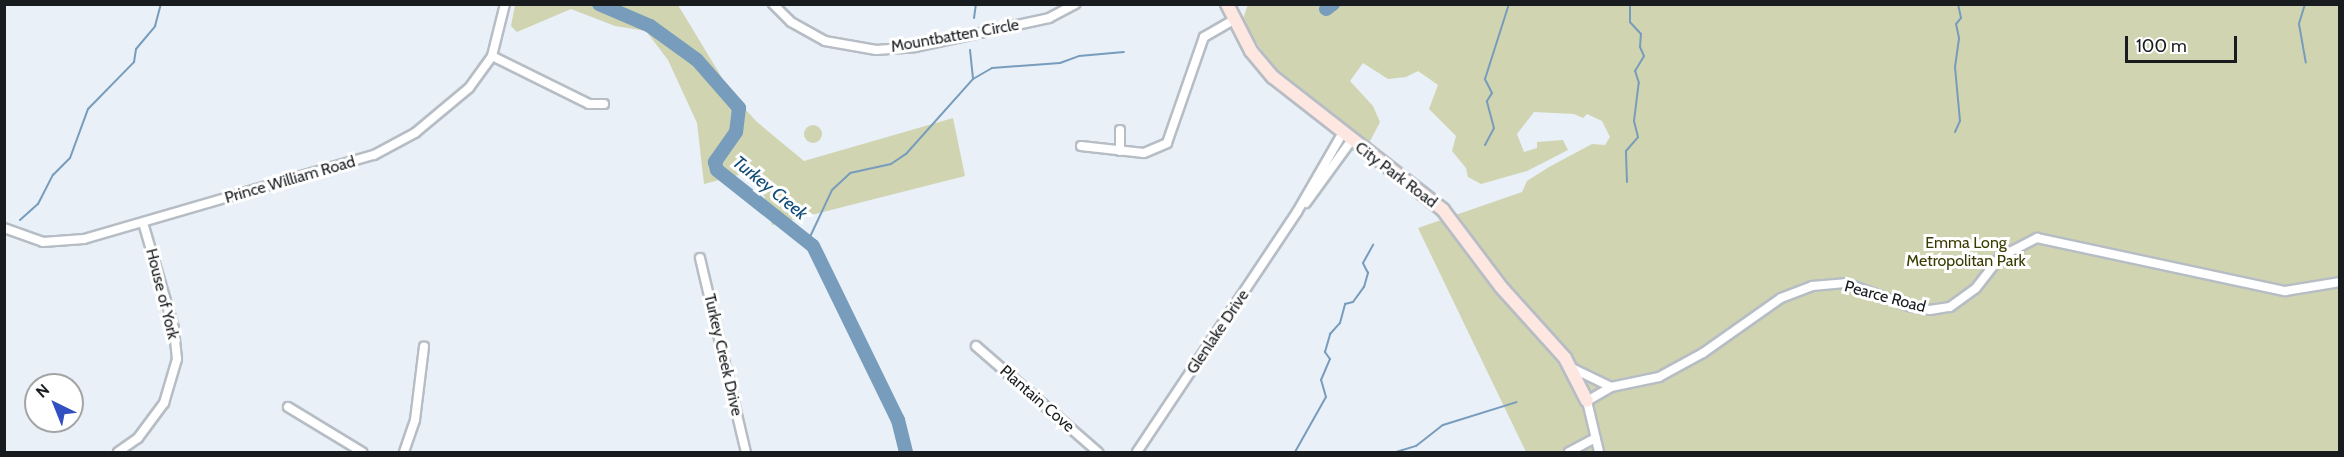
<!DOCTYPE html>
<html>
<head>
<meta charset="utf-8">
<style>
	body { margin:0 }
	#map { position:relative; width:2344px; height:457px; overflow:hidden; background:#e9f0f8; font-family:Cabin,sans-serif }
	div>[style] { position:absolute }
	.green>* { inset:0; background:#d0d4b1 }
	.round { border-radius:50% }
	.stream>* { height:2px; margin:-1px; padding:0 1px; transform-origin:1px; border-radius:1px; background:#779cbc }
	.river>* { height:14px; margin:-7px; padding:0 7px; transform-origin:7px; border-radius:7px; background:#779cbc }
	.roads { filter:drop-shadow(2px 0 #b6bdc4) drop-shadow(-2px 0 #b6bdc4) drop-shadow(0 2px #b6bdc4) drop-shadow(0 -2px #b6bdc4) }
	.street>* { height:8px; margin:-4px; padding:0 4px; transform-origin:4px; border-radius:4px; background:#fff }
	.secondary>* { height:12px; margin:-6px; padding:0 6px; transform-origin:6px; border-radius:6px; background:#fee6e1 }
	span { translate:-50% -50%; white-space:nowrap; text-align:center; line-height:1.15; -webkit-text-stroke:6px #fff; paint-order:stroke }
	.street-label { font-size:16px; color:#191c1f }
	.park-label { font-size:16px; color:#393b02 }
	.water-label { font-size:18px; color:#114d77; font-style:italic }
	.frame { position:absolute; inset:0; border:6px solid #191c1f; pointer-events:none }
	.north { position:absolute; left:24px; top:373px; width:60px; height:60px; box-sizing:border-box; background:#fff; border:2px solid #a3a4a5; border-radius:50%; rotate:317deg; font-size:16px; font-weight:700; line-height:24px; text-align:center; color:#191c1f }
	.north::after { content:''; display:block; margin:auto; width:21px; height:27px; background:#3150c1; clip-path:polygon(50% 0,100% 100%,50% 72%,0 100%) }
	.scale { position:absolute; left:2125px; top:36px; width:112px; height:27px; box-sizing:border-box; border:3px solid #191c1f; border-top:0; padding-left:8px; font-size:18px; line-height:21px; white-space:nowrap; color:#191c1f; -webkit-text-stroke:4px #fff; paint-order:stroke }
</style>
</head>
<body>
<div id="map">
	<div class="green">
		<div style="clip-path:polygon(1248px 4px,2339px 5px,2339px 452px,1526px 452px,1418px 228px,1522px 192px,1527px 181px,1549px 167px,1592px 144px,1605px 145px,1610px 137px,1602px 121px,1587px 114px,1583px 118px,1574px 114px,1534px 112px,1517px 134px,1524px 152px,1537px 148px,1537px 142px,1563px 140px,1568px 150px,1527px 171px,1481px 184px,1468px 177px,1466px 168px,1452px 151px,1456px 136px,1429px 109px,1438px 85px,1418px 71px,1406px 77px,1388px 79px,1363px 63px,1350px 81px,1373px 106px,1380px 122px,1369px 143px,1279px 75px,1242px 22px)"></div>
		<div style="clip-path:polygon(515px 5px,678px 5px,733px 96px,757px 122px,804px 161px,953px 118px,965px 176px,772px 225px,757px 170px,704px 184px,697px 123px,668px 60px,646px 31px,615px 26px,571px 9px,517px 32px,511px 26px)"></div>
		<div class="round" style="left:804px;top:125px;width:18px;height:18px"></div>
	</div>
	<div class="stream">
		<div style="left:2305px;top:4px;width:21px;rotate:107deg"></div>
		<div style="left:2299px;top:24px;width:39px;rotate:80deg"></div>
		<div style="left:974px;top:18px;width:14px;rotate:-82deg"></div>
		<div style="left:970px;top:50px;width:29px;rotate:84deg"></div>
		<div style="left:1955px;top:132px;width:12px;rotate:-66deg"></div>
		<div style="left:1960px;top:121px;width:54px;rotate:-95.3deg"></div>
		<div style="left:1955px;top:67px;width:29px;rotate:-82deg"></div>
		<div style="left:1959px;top:38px;width:14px;rotate:-102deg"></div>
		<div style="left:1956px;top:24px;width:8px;rotate:-50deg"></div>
		<div style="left:1961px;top:18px;width:14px;rotate:-102deg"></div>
		<div style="left:1485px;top:145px;width:19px;rotate:-62deg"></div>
		<div style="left:1494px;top:128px;width:28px;rotate:-105deg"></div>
		<div style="left:1487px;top:101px;width:9px;rotate:-58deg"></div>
		<div style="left:1492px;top:93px;width:16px;rotate:-117deg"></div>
		<div style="left:1485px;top:79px;width:79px;rotate:-72.3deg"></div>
		<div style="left:1627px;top:182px;width:31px;rotate:-92deg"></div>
		<div style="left:1626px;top:151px;width:18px;rotate:-49deg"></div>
		<div style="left:1638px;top:137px;width:16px;rotate:-104deg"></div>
		<div style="left:1634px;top:121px;width:38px;rotate:-83deg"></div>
		<div style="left:1639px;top:83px;width:13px;rotate:-108deg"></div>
		<div style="left:1635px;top:71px;width:17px;rotate:-59deg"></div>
		<div style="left:1644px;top:56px;width:10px;rotate:-114deg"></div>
		<div style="left:1640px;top:47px;width:13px;rotate:-86deg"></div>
		<div style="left:1641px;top:34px;width:16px;rotate:-133deg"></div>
		<div style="left:1630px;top:22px;width:18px;rotate:-90deg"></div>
		<div style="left:20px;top:220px;width:24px;rotate:-42deg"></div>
		<div style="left:38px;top:204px;width:33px;rotate:-63deg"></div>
		<div style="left:53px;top:175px;width:24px;rotate:-45deg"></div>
		<div style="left:70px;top:158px;width:52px;rotate:-69.8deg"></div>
		<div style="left:88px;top:109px;width:66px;rotate:-45.6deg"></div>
		<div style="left:134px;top:62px;width:13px;rotate:-81deg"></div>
		<div style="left:136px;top:49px;width:30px;rotate:-50deg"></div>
		<div style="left:155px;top:26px;width:23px;rotate:-75deg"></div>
		<div style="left:808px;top:241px;width:56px;rotate:-64.8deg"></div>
		<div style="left:832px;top:190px;width:25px;rotate:-43deg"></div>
		<div style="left:850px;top:173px;width:42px;rotate:-12.4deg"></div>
		<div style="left:891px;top:164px;width:18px;rotate:-34deg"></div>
		<div style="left:906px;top:154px;width:101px;rotate:-48.2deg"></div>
		<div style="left:973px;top:79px;width:22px;rotate:-30deg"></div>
		<div style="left:992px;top:68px;width:68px;rotate:-4.2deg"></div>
		<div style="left:1060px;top:63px;width:20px;rotate:-20deg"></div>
		<div style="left:1079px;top:56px;width:45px;rotate:-5.1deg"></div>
		<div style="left:1295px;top:452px;width:63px;rotate:-60.6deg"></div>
		<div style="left:1326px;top:397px;width:18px;rotate:-106deg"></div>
		<div style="left:1321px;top:380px;width:23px;rotate:-67deg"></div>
		<div style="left:1330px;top:359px;width:9px;rotate:-126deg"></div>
		<div style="left:1325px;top:352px;width:19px;rotate:-74deg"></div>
		<div style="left:1330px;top:334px;width:15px;rotate:-48deg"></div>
		<div style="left:1340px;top:323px;width:20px;rotate:-75deg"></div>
		<div style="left:1345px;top:304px;width:8px;rotate:-14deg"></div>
		<div style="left:1353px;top:302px;width:19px;rotate:-54deg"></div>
		<div style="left:1364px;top:287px;width:15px;rotate:-74deg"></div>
		<div style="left:1368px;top:273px;width:11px;rotate:-117deg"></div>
		<div style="left:1363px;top:263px;width:21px;rotate:-61deg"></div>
		<div style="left:1396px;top:452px;width:21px;rotate:-17deg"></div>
		<div style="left:1416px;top:446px;width:34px;rotate:-38deg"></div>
		<div style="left:1443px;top:425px;width:77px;rotate:-17.3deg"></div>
	</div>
	<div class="river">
		<div style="left:599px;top:4px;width:56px;rotate:23.3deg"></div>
		<div style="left:650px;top:26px;width:58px;rotate:35.9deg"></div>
		<div style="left:697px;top:60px;width:64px;rotate:48.8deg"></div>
		<div style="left:739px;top:108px;width:24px;rotate:97deg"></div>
		<div style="left:736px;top:132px;width:37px;rotate:125deg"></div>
		<div style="left:715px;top:162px;width:8px;rotate:76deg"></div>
		<div style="left:717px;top:170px;width:122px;rotate:38.4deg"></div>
		<div style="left:813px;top:246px;width:194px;rotate:64deg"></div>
		<div style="left:898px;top:420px;width:33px;rotate:76deg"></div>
		<div style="left:1326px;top:9px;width:9px;rotate:-36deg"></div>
	</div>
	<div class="roads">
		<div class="street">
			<div style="left:773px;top:4px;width:25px;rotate:45deg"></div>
			<div style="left:791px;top:22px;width:39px;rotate:29deg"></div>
			<div style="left:825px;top:41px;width:52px;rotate:10deg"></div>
			<div style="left:876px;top:50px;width:39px;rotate:-4deg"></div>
			<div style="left:915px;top:47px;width:137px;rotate:-12.2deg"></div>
			<div style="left:1049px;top:18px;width:30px;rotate:-28deg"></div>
			<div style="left:492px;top:56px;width:108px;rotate:26.3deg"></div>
			<div style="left:589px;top:104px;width:15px"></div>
			<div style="left:1081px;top:146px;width:63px;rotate:6.3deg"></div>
			<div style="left:1144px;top:153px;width:25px;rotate:-23deg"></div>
			<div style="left:1167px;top:143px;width:112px;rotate:-70.8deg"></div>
			<div style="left:1204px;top:37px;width:34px;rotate:-30deg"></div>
			<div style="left:1120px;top:151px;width:21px;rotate:-90deg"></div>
			<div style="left:1306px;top:203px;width:77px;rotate:-54deg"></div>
			<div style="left:4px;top:228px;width:41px;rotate:19.7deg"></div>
			<div style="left:43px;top:242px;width:41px;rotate:-4.2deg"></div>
			<div style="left:84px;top:239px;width:302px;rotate:-16.2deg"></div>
			<div style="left:374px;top:155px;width:47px;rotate:-28.2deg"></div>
			<div style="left:415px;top:133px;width:70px;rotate:-39.8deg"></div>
			<div style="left:469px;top:88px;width:39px;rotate:-54deg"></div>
			<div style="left:492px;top:56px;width:54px;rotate:-76deg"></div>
			<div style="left:700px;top:258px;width:199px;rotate:76.7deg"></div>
			<div style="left:976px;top:346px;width:162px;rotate:41deg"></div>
			<div style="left:1574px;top:369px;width:41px;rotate:25.9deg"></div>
			<div style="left:1611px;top:387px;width:49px;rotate:-11.8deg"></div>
			<div style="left:1659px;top:377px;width:50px;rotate:-28.6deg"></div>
			<div style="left:1703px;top:353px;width:95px;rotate:-35.2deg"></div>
			<div style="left:1781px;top:298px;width:33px;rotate:-21deg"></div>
			<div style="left:1812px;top:286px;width:33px;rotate:-5deg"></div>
			<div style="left:1845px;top:283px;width:68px;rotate:19.8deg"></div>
			<div style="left:1909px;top:306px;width:21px;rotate:11deg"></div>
			<div style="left:1930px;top:310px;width:20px;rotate:-9deg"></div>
			<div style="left:1950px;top:307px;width:32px;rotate:-36deg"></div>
			<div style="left:1976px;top:288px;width:39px;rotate:-52deg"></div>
			<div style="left:2000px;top:257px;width:42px;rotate:-27.2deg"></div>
			<div style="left:2037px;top:238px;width:254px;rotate:12.1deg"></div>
			<div style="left:2285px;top:291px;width:56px;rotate:-9.3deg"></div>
			<div style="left:288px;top:407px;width:87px;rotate:31.3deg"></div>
			<div style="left:118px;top:452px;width:24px;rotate:-35deg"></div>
			<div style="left:138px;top:438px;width:44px;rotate:-53.4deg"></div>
			<div style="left:164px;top:403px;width:46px;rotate:-73.5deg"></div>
			<div style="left:177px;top:359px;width:31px;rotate:-96deg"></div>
			<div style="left:174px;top:328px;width:109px;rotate:-106.4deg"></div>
			<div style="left:404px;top:452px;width:34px;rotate:-71deg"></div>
			<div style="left:415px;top:420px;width:74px;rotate:-83deg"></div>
			<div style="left:1137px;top:452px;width:288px;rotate:-56.3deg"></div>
			<div style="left:1297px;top:212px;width:90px;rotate:-60deg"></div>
			<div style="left:1569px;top:452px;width:30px;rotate:-28deg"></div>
			<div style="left:1599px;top:452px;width:52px;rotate:-103.2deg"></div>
			<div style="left:1587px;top:401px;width:28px;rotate:-30deg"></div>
		</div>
		<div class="secondary">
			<div style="left:1227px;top:4px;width:53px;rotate:62.9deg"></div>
			<div style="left:1251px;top:51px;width:34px;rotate:50deg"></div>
			<div style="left:1273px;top:77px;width:216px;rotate:38deg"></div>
			<div style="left:1443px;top:210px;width:96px;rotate:53deg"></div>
			<div style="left:1501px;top:287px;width:96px;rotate:48deg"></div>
			<div style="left:1565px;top:358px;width:48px;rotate:62.9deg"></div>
		</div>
	</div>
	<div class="street-label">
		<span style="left:955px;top:36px;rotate:-10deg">Mountbatten Circle</span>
		<span style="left:1396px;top:175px;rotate:37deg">City Park Road</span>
		<span style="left:290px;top:180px;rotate:-16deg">Prince William Road</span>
		<span style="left:162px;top:294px;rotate:76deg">House of York</span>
		<span style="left:1885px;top:297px;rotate:15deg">Pearce Road</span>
		<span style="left:1218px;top:332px;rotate:-56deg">Glenlake Drive</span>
		<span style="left:723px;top:355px;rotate:77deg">Turkey Creek Drive</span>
		<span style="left:1037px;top:399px;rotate:41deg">Plantain Cove</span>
	</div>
	<div class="park-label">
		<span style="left:1966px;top:252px">Emma Long<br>Metropolitan Park</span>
	</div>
	<div class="water-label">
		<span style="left:770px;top:188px;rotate:39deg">Turkey Creek</span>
	</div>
	<div class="frame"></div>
	<div class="north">N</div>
	<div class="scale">100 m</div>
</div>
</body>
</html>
